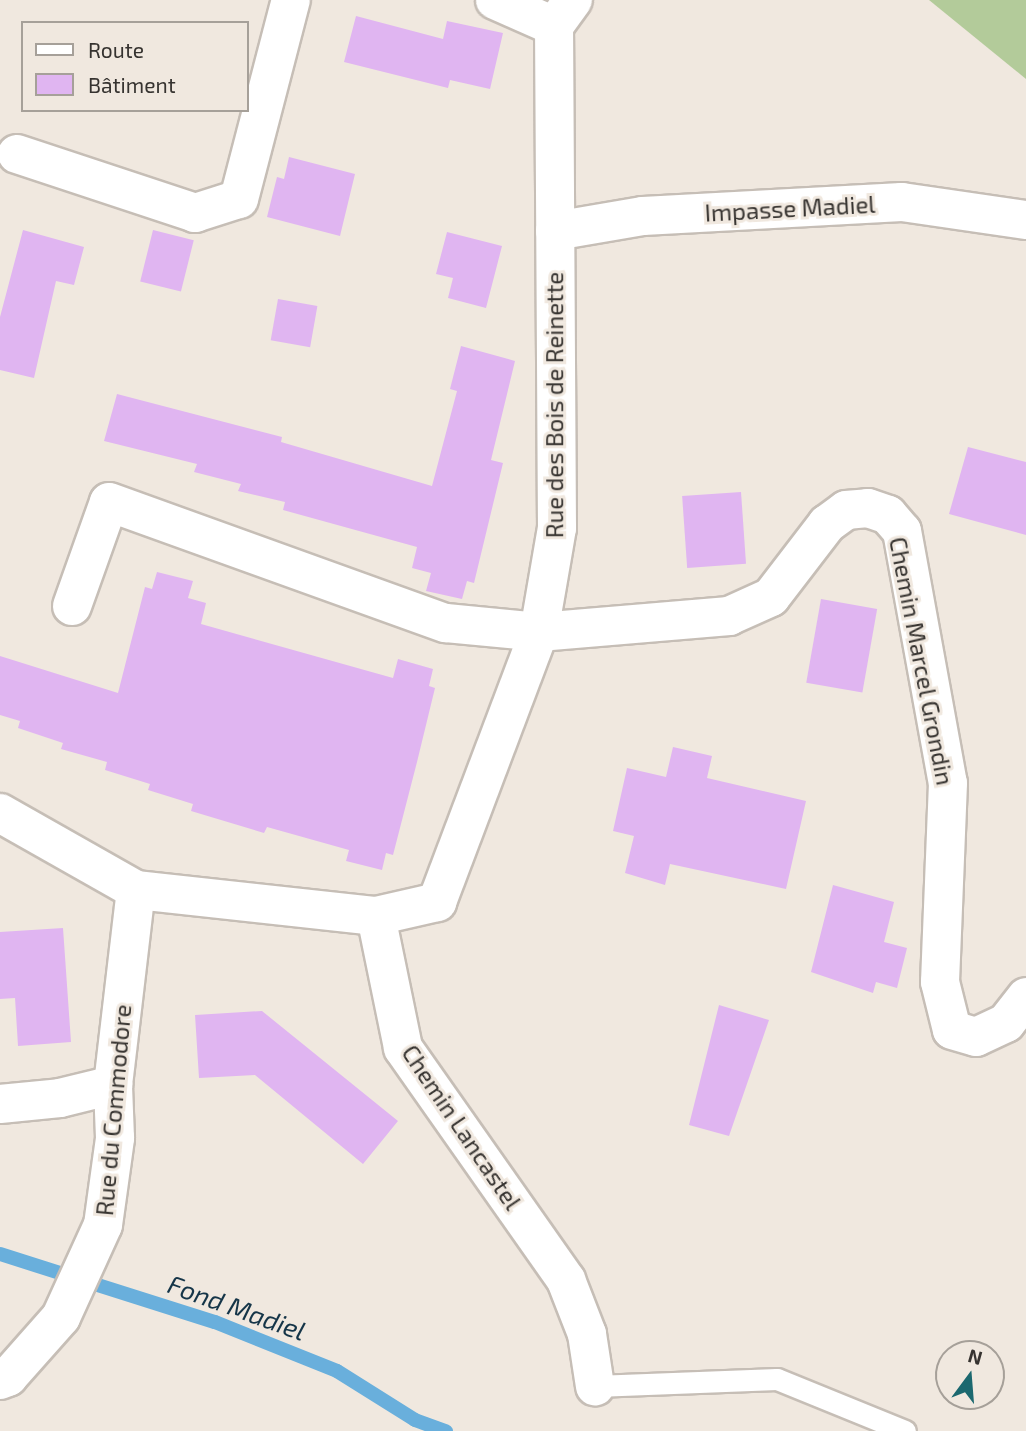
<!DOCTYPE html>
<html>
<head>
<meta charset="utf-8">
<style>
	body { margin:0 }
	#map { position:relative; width:1026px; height:1431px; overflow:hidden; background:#f0e8df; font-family:"Exo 2",sans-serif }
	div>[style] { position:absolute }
	.green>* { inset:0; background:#b3cb9a }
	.stream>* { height:14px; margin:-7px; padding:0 7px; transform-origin:7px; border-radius:7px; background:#69afdc }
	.building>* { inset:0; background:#e0b5f1; transform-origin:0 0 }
	.roads { filter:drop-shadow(2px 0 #c6beb6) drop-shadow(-2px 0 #c6beb6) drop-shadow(0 2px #c6beb6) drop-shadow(0 -2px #c6beb6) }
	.lane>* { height:21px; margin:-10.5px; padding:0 10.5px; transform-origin:10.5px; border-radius:10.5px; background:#fff }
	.street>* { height:38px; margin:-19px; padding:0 19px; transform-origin:19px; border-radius:19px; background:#fff }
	span { translate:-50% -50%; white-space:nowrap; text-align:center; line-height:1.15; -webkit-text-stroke:6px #f0e8df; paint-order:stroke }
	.street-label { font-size:24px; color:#363330 }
	.water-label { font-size:26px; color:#153548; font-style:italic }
	.legend { position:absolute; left:21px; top:21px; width:228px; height:91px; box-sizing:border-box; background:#f0e8df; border:2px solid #a6a099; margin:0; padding:9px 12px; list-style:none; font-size:21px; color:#363330 }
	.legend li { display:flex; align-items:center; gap:14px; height:35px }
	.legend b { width:35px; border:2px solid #a6a099 }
	.north { position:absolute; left:935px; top:1340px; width:70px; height:70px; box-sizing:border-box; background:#f0e8df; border:2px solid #a6a099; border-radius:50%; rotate:16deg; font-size:19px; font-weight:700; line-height:28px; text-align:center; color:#363330 }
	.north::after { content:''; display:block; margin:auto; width:24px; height:32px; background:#1b686f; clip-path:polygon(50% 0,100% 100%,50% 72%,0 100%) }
</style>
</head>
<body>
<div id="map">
	<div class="green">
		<div style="clip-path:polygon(929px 0,1026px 0,1026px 79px)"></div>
	</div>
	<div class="stream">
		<div style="left:0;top:1254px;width:225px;rotate:17.6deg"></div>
		<div style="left:215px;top:1322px;width:131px;rotate:21.9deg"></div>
		<div style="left:337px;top:1371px;width:92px;rotate:32.1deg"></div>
		<div style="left:415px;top:1420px;width:33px;rotate:20deg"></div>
	</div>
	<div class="building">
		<div style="clip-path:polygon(356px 16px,443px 39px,447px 21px,503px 33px,490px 89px,450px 80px,448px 88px,344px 62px)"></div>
		<div style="clip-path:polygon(289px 157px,355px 174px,340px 236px,267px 217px,277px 177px,284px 179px)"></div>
		<div style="clip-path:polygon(23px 230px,84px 247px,74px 285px,56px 281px,34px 378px,0 370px,0 317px)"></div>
		<div style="left:153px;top:230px;width:42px;height:53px;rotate:14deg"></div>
		<div style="clip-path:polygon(447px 232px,502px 246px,486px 308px,448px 298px,453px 278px,436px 274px)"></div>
		<div style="left:278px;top:299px;width:40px;height:42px;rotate:10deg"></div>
		<div style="clip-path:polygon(461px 346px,515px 361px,491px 460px,503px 463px,474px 583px,467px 581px,462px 599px,426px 591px,431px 573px,412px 568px,417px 547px,283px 510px,285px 502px,238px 491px,241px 484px,194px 472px,197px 464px,104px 441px,117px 394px,282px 437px,281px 442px,432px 486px,457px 391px,450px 389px)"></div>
		<div style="clip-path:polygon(968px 447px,1026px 462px,1026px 535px,949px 514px)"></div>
		<div style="left:741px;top:492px;width:72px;height:59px;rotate:86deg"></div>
		<div style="clip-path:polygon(157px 572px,193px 581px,188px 598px,206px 603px,201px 624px,393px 678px,398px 659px,433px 669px,429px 686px,435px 688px,417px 762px,393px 855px,386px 853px,382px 870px,346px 861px,349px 850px,267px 827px,264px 833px,191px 811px,193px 804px,148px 790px,150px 784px,105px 770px,107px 762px,61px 749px,63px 743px,18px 728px,20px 721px,0 715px,0 656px,118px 693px,145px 587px,152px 589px)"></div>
		<div style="left:821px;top:599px;width:57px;height:85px;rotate:10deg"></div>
		<div style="clip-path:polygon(673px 747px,712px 756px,707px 778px,806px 801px,786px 889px,670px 864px,665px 885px,625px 873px,634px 836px,613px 831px,627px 768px,666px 777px)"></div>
		<div style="clip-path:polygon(833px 885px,894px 902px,884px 942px,907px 948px,897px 988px,876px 982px,873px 993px,811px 972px)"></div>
		<div style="clip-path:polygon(63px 928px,71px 1042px,18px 1046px,15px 998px,0 999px,0 932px)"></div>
		<div style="clip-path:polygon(719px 1005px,769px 1020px,729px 1136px,689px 1125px)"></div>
		<div style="clip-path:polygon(262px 1011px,398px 1121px,363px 1164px,255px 1075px,199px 1078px,195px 1015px)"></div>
	</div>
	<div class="roads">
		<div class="lane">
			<div style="left:595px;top:1386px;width:182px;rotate:-2.2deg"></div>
			<div style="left:777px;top:1379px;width:138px;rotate:22.1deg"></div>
		</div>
		<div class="street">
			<div style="left:495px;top:0;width:64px;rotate:23.8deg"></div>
			<div style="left:17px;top:154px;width:188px;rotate:18.3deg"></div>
			<div style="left:195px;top:213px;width:46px;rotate:-17.7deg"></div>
			<div style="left:239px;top:199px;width:206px;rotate:-75.4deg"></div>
			<div style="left:555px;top:231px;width:89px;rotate:-9.7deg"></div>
			<div style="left:643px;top:216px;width:259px;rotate:-3.1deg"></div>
			<div style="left:902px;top:202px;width:125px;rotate:8.3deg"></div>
			<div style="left:72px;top:606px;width:110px;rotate:-70.4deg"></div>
			<div style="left:109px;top:502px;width:358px;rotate:19.8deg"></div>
			<div style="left:446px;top:623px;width:93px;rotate:5.5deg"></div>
			<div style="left:539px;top:632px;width:191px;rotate:-4.8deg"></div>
			<div style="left:729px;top:616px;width:46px;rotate:-24.3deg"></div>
			<div style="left:771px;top:597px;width:92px;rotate:-52.5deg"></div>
			<div style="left:827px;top:524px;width:24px;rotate:-36deg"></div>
			<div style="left:846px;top:510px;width:22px;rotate:-5deg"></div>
			<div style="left:868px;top:508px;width:21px;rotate:19deg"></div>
			<div style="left:888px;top:515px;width:21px;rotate:49deg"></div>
			<div style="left:902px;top:531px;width:256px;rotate:79.7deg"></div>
			<div style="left:948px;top:783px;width:199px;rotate:92.3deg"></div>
			<div style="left:940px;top:982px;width:49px;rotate:76deg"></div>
			<div style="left:952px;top:1030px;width:25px;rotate:16deg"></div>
			<div style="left:976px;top:1037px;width:33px;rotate:-25deg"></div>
			<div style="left:1006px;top:1023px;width:33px;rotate:-52deg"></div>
			<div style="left:0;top:813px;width:156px;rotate:29.5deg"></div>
			<div style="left:136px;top:890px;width:241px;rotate:6.2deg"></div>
			<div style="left:376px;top:916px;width:135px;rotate:78.4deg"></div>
			<div style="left:403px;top:1048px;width:284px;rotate:54.9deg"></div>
			<div style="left:566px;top:1280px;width:58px;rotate:68.7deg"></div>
			<div style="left:587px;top:1334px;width:53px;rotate:81.3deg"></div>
			<div style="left:376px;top:916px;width:63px;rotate:-12.9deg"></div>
			<div style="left:437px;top:902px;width:289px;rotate:-69.3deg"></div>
			<div style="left:539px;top:632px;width:106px;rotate:-80.2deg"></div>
			<div style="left:557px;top:528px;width:502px;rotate:-90.34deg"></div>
			<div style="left:554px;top:26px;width:32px;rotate:-54deg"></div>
			<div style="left:0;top:1104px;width:60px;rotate:-5.7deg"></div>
			<div style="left:60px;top:1098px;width:55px;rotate:-13.8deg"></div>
			<div style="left:0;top:1380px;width:9px;rotate:-21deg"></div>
			<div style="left:8px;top:1377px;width:80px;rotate:-48.5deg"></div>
			<div style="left:61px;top:1317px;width:101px;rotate:-65.5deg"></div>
			<div style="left:103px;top:1225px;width:88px;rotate:-82.1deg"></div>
			<div style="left:115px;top:1138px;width:53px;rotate:-92.2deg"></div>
			<div style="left:113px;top:1085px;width:196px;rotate:-83.3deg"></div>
		</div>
	</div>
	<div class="street-label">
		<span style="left:790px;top:208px;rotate:-3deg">Impasse Madiel</span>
		<span style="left:554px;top:405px;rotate:-90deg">Rue des Bois de Reinette</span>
		<span style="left:922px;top:661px;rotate:79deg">Chemin Marcel Grondin</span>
		<span style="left:113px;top:1110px;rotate:-85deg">Rue du Commodore</span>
		<span style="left:462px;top:1127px;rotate:56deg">Chemin Lancastel</span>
	</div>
	<div class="water-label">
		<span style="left:237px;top:1307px;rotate:20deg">Fond Madiel</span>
	</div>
	<ul class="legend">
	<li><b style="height:9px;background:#fff"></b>Route</li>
	<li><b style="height:19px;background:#e0b5f1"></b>Bâtiment</li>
	</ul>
	<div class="north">N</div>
</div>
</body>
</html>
